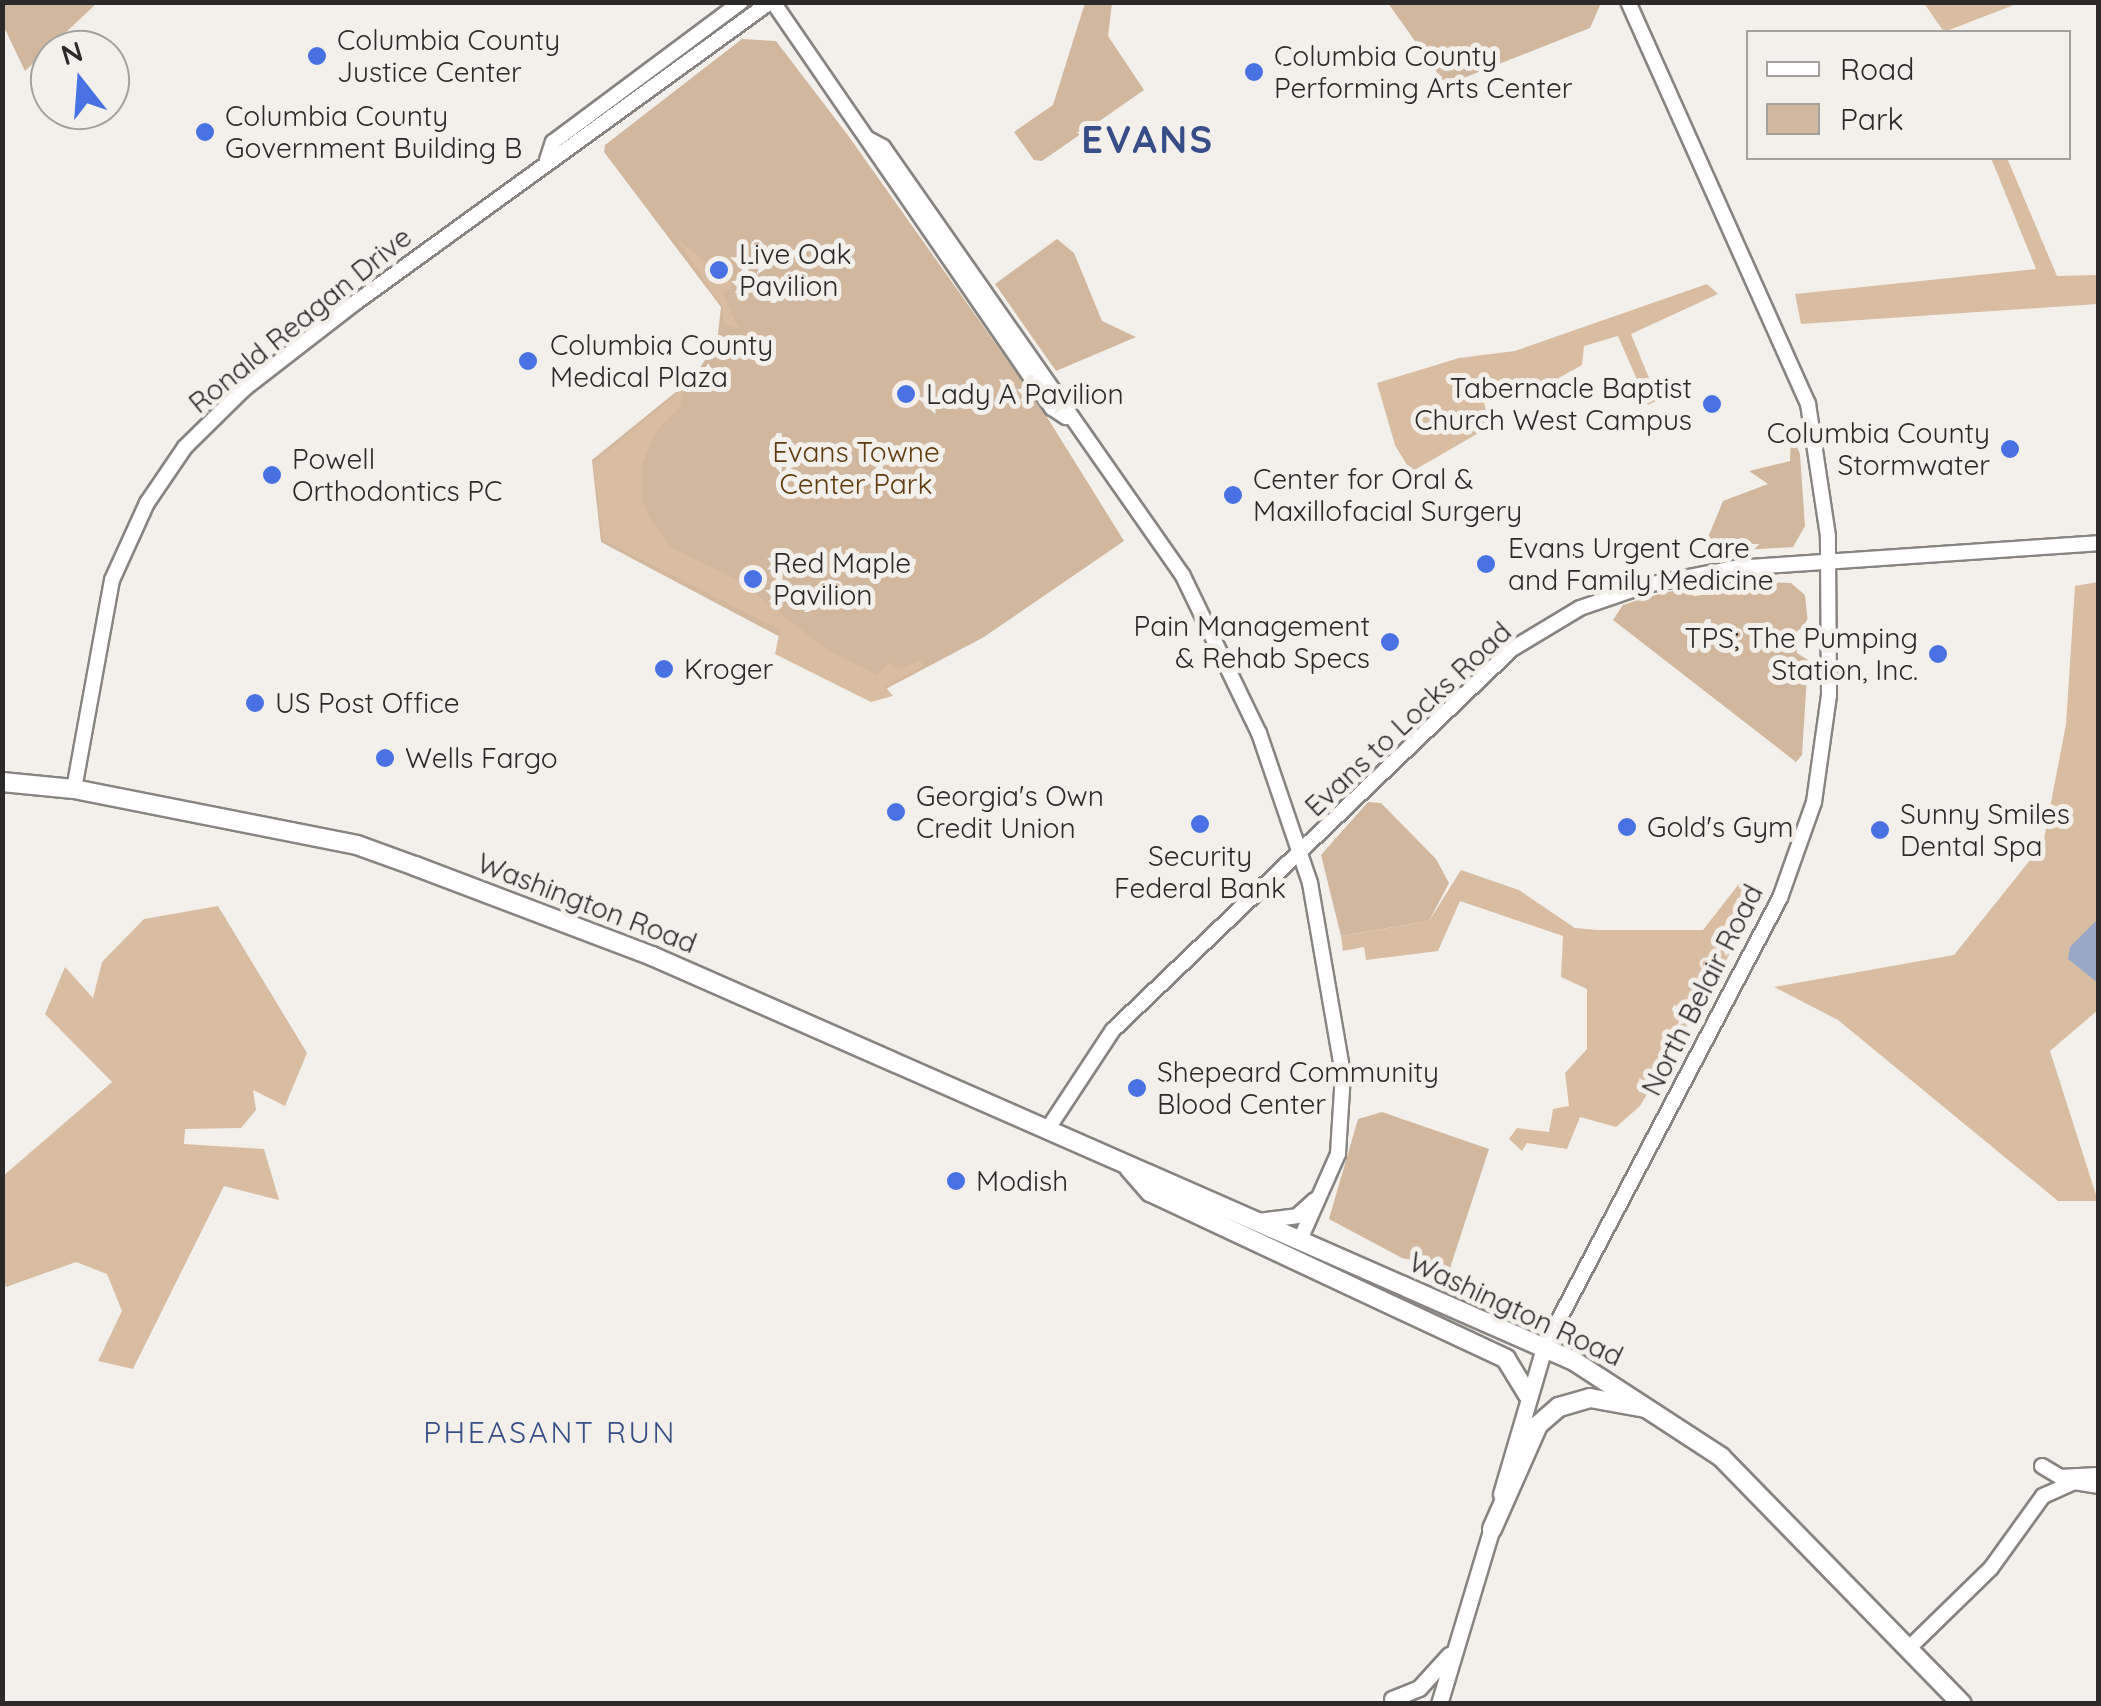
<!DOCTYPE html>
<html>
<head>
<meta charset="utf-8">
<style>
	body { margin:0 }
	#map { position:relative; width:2101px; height:1706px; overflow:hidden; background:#f3f0ec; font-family:Quicksand,sans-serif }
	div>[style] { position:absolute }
	.green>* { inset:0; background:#d1b79e }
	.forest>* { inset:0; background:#d8bda2 }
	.water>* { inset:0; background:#9aa8c8 }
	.roads { filter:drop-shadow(2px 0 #878481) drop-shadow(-2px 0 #878481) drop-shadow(0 2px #878481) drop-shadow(0 -2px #878481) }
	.tertiary>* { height:14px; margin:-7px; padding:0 7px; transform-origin:7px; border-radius:7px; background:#fff }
	.secondary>* { height:15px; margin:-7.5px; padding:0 7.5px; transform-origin:7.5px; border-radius:7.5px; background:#fff }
	.primary>* { height:18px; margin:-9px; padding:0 9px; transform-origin:9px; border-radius:9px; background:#fff }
	.dots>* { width:28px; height:28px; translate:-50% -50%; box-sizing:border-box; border:5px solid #f3f0ec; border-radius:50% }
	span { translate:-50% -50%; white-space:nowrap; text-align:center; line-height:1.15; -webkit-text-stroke:10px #f3f0ec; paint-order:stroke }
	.poi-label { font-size:28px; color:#2c2a29 }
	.left { translate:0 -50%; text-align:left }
	.right { translate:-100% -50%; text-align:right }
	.street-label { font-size:28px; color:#2c2a29 }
	.park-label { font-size:28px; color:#603b0d }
	.neighbourhood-label { font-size:30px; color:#364d87; letter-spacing:2.5px }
	.district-label { font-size:38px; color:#364d87; font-weight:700; letter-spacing:2.5px }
	.frame { position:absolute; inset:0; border:5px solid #2c2a29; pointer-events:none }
	.legend { position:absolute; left:1746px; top:30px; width:325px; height:130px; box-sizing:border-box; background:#f3f0ec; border:2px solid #a3a19e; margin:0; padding:12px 18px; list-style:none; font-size:30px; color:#2c2a29 }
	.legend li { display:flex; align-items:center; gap:20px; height:50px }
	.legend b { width:50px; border:2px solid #a3a19e }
	.north { position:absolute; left:30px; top:30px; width:100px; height:100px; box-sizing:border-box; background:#f3f0ec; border:2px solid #a3a19e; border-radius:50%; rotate:343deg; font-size:28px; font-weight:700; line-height:40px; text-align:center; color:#2c2a29 }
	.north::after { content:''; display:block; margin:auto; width:35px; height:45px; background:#4871e4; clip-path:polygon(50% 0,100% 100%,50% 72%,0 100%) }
</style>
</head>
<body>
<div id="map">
	<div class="green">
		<div style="clip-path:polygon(3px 2px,97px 2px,97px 3px,25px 71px,3px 25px)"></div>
		<div style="clip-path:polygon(1085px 3px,1112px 3px,1108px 36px,1144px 90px,1042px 161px,1034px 160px,1014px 132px,1053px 105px)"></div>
		<div style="clip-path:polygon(1388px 3px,1601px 2px,1601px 3px,1590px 28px,1446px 85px)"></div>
		<div style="clip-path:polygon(742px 39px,776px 41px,847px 134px,1042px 409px,1124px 541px,984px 637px,882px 691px,601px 542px,592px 460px,693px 378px,717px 342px,721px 307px,604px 152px,605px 145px)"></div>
		<div style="clip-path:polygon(1057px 239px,1074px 253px,1102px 321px,1136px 337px,1056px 371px,995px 284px)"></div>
		<div style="clip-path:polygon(1791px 432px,1800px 454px,1805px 526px,1793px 547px,1709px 552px,1704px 547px,1723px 501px,1768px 484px,1749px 471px,1790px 461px)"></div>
		<div style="clip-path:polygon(1724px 581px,1791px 583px,1805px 595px,1808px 624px,1797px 631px,1797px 653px,1808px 660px,1802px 755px,1796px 762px,1613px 620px,1623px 605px,1647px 597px,1681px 589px,1694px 596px,1717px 593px)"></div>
		<div style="clip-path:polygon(1368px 802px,1381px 803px,1436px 859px,1449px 883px,1429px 921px,1341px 936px,1321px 855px)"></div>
		<div style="clip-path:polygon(1382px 1112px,1489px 1149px,1450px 1268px,1402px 1258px,1329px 1219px,1358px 1119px)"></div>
	</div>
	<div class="forest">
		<div style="clip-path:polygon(1924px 3px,2019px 3px,1944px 32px)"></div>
		<div style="clip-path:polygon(1991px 158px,2007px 158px,2057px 276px,2098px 275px,2098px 304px,1801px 324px,1795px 294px,2036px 269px)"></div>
		<div style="clip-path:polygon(675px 237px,707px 263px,706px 275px,731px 281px,732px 288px,722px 293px,739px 329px,724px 325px,722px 306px)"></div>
		<div style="clip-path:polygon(1707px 284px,1718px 294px,1631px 334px,1658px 400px,1648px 405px,1618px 336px,1584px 346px,1582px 365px,1557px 379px,1484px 401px,1489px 427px,1411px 472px,1395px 445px,1377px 383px,1459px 358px,1515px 351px)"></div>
		<div style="clip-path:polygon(685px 387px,680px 407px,657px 430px,643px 462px,642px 499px,651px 521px,671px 547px,740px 581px,828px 651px,877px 675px,890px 662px,899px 669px,921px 661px,923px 667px,885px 686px,893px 696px,871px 702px,775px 654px,780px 630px,603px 540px,593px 463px)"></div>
		<div style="clip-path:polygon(2098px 582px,2098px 1010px,2050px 1051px,2098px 1201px,2058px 1201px,1838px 1020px,1774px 987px,1954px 955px,2043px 844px,2066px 724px,2075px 586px)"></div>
		<div style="clip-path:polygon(1461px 870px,1519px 890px,1575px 928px,1597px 930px,1703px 930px,1742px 880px,1757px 892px,1728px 957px,1640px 1106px,1616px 1127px,1580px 1117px,1567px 1149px,1527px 1143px,1522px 1151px,1509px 1139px,1517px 1128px,1549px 1132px,1553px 1109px,1569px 1106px,1565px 1073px,1587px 1049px,1587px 989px,1561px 977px,1563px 936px,1460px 901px,1438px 951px,1366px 960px,1364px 947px,1343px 951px,1341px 936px,1429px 921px)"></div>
		<div style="clip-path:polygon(218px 906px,307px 1053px,285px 1106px,253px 1090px,256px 1110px,241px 1128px,185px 1129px,184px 1144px,264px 1149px,279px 1200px,224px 1186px,133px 1369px,98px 1361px,122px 1311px,107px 1274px,76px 1262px,6px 1287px,3px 1282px,3px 1176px,112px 1082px,45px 1014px,65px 967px,93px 998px,102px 962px,144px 919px)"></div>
	</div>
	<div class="water">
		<div style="clip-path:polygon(2098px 919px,2098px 983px,2068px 959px,2070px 947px)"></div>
	</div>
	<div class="roads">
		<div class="tertiary">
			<div style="left:773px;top:2px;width:493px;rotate:55.5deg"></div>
			<div style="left:1052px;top:408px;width:17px;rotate:33deg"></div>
			<div style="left:868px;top:139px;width:17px;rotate:28deg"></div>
			<div style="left:883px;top:147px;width:523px;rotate:55.03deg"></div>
			<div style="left:1183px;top:576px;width:174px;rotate:64.2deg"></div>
			<div style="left:1259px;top:733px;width:158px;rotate:71.2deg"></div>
			<div style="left:1310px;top:883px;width:194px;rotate:80.2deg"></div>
			<div style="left:1343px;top:1074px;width:80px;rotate:93.6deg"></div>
			<div style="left:1338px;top:1154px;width:96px;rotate:113.9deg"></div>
			<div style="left:547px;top:160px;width:19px;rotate:-72deg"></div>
			<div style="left:553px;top:142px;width:234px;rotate:-36.7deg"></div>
			<div style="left:74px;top:789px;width:212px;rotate:-79.7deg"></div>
			<div style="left:112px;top:580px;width:85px;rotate:-65.6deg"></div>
			<div style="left:147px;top:503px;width:68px;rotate:-55.8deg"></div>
			<div style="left:185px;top:447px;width:83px;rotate:-44.5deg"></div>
			<div style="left:244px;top:389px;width:140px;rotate:-37.8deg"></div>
			<div style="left:355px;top:303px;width:513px;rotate:-35.95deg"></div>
			<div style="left:1047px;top:1130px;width:120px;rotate:-56.6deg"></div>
			<div style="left:1113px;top:1030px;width:552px;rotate:-43.68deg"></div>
			<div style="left:1512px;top:649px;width:79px;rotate:-31.1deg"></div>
			<div style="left:1580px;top:608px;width:71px;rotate:-18.9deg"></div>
			<div style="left:1647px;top:585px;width:90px;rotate:-10.9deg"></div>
			<div style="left:1735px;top:568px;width:364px;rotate:-3.9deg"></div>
			<div style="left:1258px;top:1221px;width:39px;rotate:-7deg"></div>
			<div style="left:1297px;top:1216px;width:24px;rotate:-42deg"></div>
			<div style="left:1544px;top:1348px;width:508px;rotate:-62.33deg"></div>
			<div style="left:1780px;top:898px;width:102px;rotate:-70.5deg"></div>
			<div style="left:1814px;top:802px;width:108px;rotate:-82deg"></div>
			<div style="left:1829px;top:695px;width:159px;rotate:-90.4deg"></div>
			<div style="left:1828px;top:536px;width:134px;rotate:-98.6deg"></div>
			<div style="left:1808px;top:404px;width:440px;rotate:-114.1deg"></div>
			<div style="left:2042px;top:1466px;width:21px;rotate:31deg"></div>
			<div style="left:2060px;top:1477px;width:38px;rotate:-3deg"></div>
			<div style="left:1909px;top:1648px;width:115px;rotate:-44.3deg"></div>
			<div style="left:1991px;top:1568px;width:89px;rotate:-54.2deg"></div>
			<div style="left:2043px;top:1496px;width:34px;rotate:-24deg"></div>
			<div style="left:2074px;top:1482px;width:24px;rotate:9deg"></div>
		</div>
		<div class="secondary">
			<div style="left:1501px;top:1494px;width:152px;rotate:-73.6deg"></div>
			<div style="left:1392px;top:1699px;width:29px;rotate:-22deg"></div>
			<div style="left:1419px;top:1688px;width:45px;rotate:-47.7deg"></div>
			<div style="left:1439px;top:1704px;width:191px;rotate:-73.3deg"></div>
		</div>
		<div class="primary">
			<div style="left:2px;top:782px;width:72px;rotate:5.6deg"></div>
			<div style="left:74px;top:789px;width:288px;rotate:11.2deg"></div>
			<div style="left:357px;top:845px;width:62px;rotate:19.9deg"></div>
			<div style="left:415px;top:866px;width:254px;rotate:20.8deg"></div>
			<div style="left:652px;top:956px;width:1007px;rotate:23.71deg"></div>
			<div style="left:1574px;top:1361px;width:176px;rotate:33.1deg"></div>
			<div style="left:1721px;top:1457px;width:345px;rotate:45.7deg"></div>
			<div style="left:1129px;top:1168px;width:32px;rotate:49deg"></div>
			<div style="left:1150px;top:1192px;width:393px;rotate:25.1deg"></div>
			<div style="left:1506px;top:1359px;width:42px;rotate:58.6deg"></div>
			<div style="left:1492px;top:1529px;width:114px;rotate:-66.1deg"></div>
			<div style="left:1538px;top:1425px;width:28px;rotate:-41deg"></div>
			<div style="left:1559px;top:1407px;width:32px;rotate:-16deg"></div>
			<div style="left:1590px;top:1398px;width:56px;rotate:10.3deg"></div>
		</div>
	</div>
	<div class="dots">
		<div style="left:317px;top:56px;background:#4871e4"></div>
		<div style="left:1254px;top:72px;background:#4871e4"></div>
		<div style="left:205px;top:132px;background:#4871e4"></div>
		<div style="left:719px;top:270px;background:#4871e4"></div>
		<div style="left:528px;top:361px;background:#4871e4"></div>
		<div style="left:906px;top:394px;background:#4871e4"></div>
		<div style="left:1712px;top:404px;background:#4871e4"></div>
		<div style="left:2010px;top:449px;background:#4871e4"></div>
		<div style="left:272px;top:475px;background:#4871e4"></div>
		<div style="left:1233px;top:495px;background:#4871e4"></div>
		<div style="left:1486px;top:564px;background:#4871e4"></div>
		<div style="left:753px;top:579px;background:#4871e4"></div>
		<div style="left:1390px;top:642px;background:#4871e4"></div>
		<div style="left:1938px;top:654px;background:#4871e4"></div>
		<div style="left:664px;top:669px;background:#4871e4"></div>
		<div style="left:255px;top:703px;background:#4871e4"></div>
		<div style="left:385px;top:758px;background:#4871e4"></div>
		<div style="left:896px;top:812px;background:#4871e4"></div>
		<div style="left:1200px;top:824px;background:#4871e4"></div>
		<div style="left:1627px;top:827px;background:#4871e4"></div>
		<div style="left:1880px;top:830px;background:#4871e4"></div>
		<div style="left:1137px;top:1088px;background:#4871e4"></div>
		<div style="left:956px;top:1181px;background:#4871e4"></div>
	</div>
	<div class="poi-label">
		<span class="left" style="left:337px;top:56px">Columbia County<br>Justice Center</span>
		<span class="left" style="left:1274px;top:72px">Columbia County<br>Performing Arts Center</span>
		<span class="left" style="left:225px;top:132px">Columbia County<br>Government Building B</span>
		<span class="left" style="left:739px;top:270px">Live Oak<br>Pavilion</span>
		<span class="left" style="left:550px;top:361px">Columbia County<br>Medical Plaza</span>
		<span class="right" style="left:1692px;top:404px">Tabernacle Baptist<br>Church West Campus</span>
		<span class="left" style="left:926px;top:394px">Lady A Pavilion</span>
		<span class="right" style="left:1990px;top:449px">Columbia County<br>Stormwater</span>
		<span class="left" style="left:292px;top:475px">Powell<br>Orthodontics PC</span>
		<span class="left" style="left:1253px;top:495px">Center for Oral &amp;<br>Maxillofacial Surgery</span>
		<span class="left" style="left:1508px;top:564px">Evans Urgent Care<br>and Family Medicine</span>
		<span class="left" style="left:773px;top:579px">Red Maple<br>Pavilion</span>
		<span class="right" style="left:1370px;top:642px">Pain Management<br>&amp; Rehab Specs</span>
		<span class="right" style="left:1918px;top:654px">TPS; The Pumping<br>Station, Inc.</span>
		<span class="left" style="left:684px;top:669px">Kroger</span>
		<span class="left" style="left:275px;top:703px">US Post Office</span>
		<span class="left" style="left:405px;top:758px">Wells Fargo</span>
		<span class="left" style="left:916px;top:812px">Georgia's Own<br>Credit Union</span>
		<span class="left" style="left:1900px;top:830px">Sunny Smiles<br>Dental Spa</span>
		<span class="left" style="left:1647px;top:827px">Gold's Gym</span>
		<span style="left:1200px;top:872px">Security<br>Federal Bank</span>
		<span class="left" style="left:1157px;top:1088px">Shepeard Community<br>Blood Center</span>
		<span class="left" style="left:976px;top:1181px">Modish</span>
	</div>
	<div class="street-label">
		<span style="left:300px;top:320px;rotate:-39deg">Ronald Reagan Drive</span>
		<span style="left:1408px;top:719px;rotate:-43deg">Evans to Locks Road</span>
		<span style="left:587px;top:903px;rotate:21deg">Washington Road</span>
		<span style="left:1702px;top:990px;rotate:-63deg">North Belair Road</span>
		<span style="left:1516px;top:1309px;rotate:25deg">Washington Road</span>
	</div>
	<div class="park-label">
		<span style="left:856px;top:468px">Evans Towne<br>Center Park</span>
	</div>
	<div class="neighbourhood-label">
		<span style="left:550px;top:1432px">PHEASANT RUN</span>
	</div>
	<div class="district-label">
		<span style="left:1148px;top:140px">EVANS</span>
	</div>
	<div class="frame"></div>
	<ul class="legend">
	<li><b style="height:12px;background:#fff"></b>Road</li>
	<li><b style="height:28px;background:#d1b79e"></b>Park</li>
	</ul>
	<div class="north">N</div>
</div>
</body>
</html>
